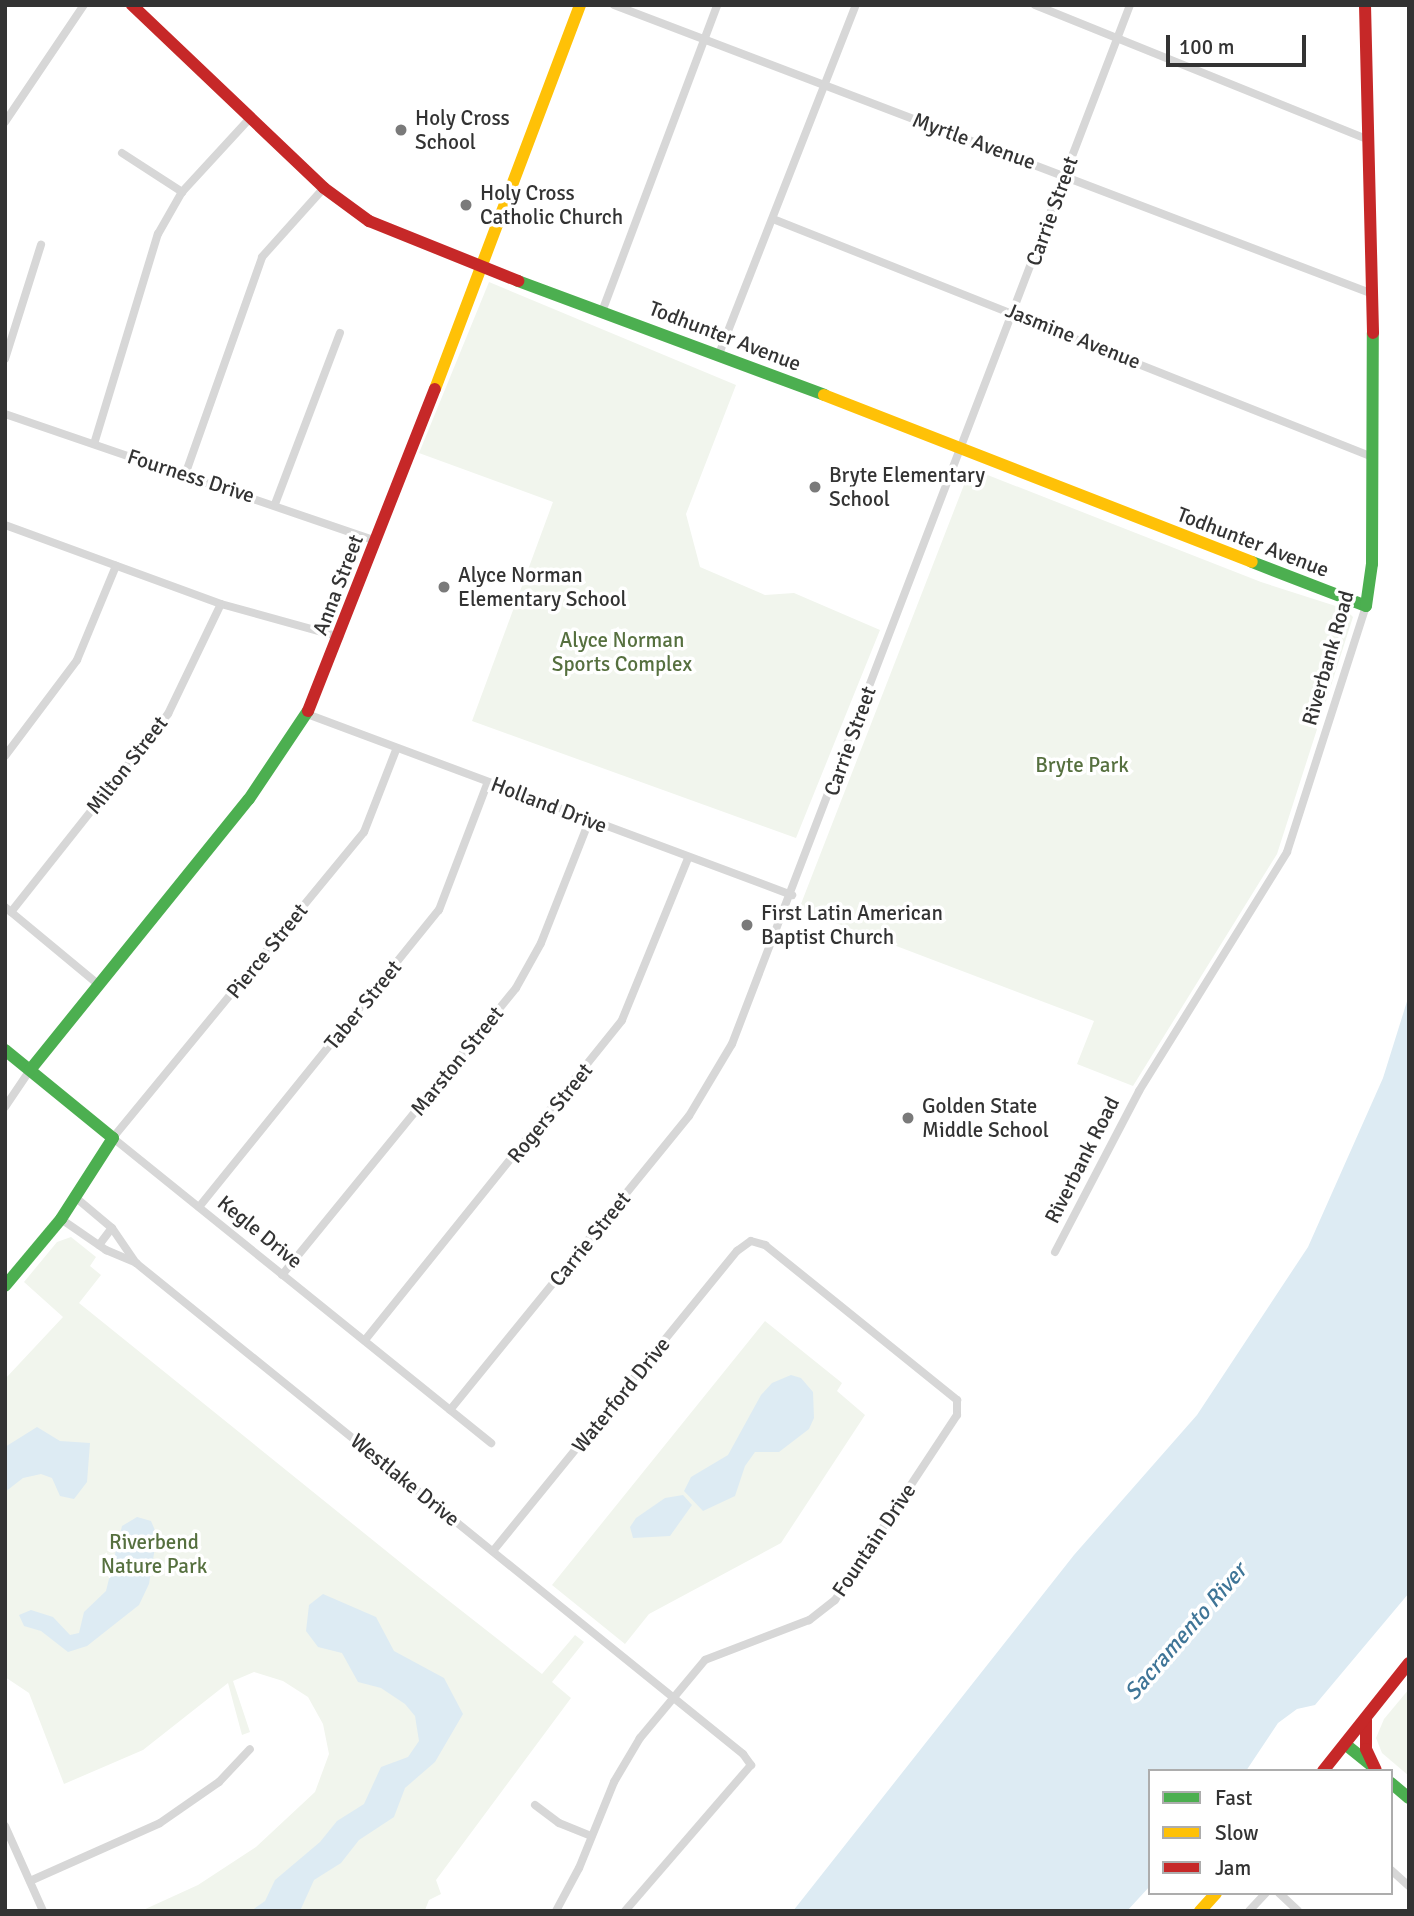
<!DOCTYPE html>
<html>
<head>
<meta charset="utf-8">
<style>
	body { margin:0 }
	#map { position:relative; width:1414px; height:1916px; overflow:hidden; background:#fff; font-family:Signika,sans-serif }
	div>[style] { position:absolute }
	.green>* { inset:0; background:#f1f5ed }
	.water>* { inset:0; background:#ddebf3 }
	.street>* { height:8px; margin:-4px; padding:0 4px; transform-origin:4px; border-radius:4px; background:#d7d7d7 }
	.fast>* { height:12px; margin:-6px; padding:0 6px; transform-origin:6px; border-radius:6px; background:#4caf50 }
	.slow>* { height:12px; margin:-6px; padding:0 6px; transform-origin:6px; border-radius:6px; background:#ffc107 }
	.jam>* { height:12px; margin:-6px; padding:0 6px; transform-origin:6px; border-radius:6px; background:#c62828 }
	.dots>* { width:19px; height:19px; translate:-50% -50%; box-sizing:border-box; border:4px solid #fff; border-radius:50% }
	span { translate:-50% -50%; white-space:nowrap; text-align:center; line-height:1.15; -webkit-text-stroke:7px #fff; paint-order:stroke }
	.poi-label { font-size:21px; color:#333 }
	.left { translate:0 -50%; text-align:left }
	.street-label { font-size:21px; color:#333 }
	.park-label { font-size:21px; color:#56703f }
	.water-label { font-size:23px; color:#3f7597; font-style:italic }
	.frame { position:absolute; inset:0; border:7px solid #333; pointer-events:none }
	.legend { position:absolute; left:1148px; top:1769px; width:245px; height:126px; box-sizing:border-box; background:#fff; border:2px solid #adadad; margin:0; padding:9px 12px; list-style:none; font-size:21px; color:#333 }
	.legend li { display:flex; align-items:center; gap:14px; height:35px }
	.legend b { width:35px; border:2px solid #adadad }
	.scale { position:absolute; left:1166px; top:35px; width:140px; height:32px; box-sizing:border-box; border:4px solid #333; border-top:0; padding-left:9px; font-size:21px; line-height:24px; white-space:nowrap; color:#333; -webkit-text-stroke:5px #fff; paint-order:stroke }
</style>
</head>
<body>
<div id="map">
	<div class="green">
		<div style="clip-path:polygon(489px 282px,736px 385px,686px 514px,700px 567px,765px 595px,794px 593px,880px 630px,796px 838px,472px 721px,553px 502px,419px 453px)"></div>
		<div style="clip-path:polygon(969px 472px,980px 472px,1261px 582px,1345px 609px,1353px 617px,1277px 854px,1133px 1086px,1077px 1064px,1094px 1021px,799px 909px)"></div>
		<div style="clip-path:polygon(71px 1237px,96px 1257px,90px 1266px,101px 1275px,79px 1303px,416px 1575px,542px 1674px,575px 1635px,584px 1642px,552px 1682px,571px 1698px,436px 1880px,441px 1894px,429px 1900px,425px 1910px,141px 1911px,198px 1885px,256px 1847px,315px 1792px,329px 1754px,323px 1724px,308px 1697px,283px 1681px,254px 1672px,233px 1681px,250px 1732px,242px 1735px,228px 1683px,143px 1750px,64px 1784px,29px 1693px,5px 1677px,5px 1379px,63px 1317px,24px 1282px,57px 1242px)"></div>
		<div style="clip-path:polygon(765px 1321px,842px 1383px,837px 1391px,865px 1415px,781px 1543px,649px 1614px,625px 1644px,552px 1585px)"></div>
		<div style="clip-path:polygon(1409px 1689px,1409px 1776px,1382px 1753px,1376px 1738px,1384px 1719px)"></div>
	</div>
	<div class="water">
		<div style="clip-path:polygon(1409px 995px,1409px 1593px,1315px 1705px,1297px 1709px,1278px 1723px,1246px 1771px,1150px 1771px,1150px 1886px,1127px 1911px,793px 1911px,1074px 1555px,1197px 1415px,1308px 1247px,1383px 1078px)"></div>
		<div style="clip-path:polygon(791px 1375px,801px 1378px,813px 1392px,814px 1418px,809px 1429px,779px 1452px,755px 1452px,745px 1466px,735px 1496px,703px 1511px,684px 1491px,691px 1477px,728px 1455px,761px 1395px,772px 1383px)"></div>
		<div style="clip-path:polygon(37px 1427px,60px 1441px,90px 1443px,87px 1482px,74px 1499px,60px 1496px,52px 1478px,41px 1474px,23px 1478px,5px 1492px,5px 1447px)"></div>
		<div style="clip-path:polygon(683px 1495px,692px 1505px,670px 1536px,633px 1538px,630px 1527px,636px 1518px,665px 1498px)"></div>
		<div style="clip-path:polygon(137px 1517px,151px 1521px,157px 1535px,149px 1584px,139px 1605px,87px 1646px,68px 1652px,41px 1631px,24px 1626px,19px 1615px,31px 1610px,53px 1617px,70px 1635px,79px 1633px,84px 1612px,106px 1591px,122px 1526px)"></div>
		<div style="clip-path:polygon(323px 1594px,376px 1617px,394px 1651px,444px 1678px,463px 1714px,435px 1762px,405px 1788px,394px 1817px,359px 1840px,341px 1863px,314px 1880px,300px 1911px,251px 1911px,265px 1901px,275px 1880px,320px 1842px,337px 1821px,364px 1804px,381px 1767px,408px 1757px,419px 1741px,415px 1716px,405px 1704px,381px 1688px,358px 1682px,342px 1653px,318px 1647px,306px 1631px,309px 1605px)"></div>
	</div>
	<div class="street">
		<div style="left:614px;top:5px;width:812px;rotate:20.85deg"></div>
		<div style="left:1035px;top:5px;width:358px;rotate:22deg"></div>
		<div style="left:5px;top:122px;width:141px;rotate:-56deg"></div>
		<div style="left:122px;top:153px;width:72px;rotate:33deg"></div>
		<div style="left:773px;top:219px;width:642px;rotate:21.65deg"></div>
		<div style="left:603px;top:309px;width:325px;rotate:-69.4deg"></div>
		<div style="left:719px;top:354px;width:375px;rotate:-68.6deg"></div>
		<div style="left:5px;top:359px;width:120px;rotate:-72.5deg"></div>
		<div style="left:5px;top:414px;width:391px;rotate:18.9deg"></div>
		<div style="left:94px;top:444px;width:220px;rotate:-73.1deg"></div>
		<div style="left:158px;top:234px;width:48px;rotate:-60.3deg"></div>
		<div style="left:182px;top:192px;width:102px;rotate:-47.4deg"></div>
		<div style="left:185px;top:475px;width:231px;rotate:-70.5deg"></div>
		<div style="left:262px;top:257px;width:93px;rotate:-48.1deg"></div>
		<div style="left:275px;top:504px;width:183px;rotate:-69.2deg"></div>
		<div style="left:5px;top:525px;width:230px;rotate:20.1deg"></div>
		<div style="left:221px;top:604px;width:123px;rotate:15.5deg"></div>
		<div style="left:307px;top:714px;width:518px;rotate:20.47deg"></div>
		<div style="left:396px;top:750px;width:88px;rotate:111.3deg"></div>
		<div style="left:364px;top:832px;width:396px;rotate:129.4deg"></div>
		<div style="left:113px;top:1138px;width:486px;rotate:38.9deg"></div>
		<div style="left:5px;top:756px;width:120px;rotate:-53.1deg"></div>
		<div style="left:77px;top:660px;width:102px;rotate:-67.5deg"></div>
		<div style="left:5px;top:907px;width:122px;rotate:39.7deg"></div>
		<div style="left:11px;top:912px;width:253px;rotate:-51.6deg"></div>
		<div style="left:168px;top:714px;width:122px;rotate:-64.3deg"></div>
		<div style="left:5px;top:1107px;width:45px;rotate:-56deg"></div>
		<div style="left:75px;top:1197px;width:48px;rotate:40deg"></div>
		<div style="left:112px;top:1228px;width:42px;rotate:55.6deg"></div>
		<div style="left:199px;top:1207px;width:382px;rotate:-51.1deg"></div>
		<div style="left:439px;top:910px;width:137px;rotate:-69.1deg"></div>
		<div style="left:61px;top:1219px;width:55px;rotate:34.6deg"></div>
		<div style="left:106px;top:1250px;width:33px;rotate:23deg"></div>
		<div style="left:136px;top:1263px;width:781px;rotate:38.97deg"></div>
		<div style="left:743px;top:1754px;width:14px;rotate:54deg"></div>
		<div style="left:751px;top:1765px;width:193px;rotate:130.8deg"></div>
		<div style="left:99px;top:1245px;width:21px;rotate:-53deg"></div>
		<div style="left:1055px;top:1252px;width:182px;rotate:-62.4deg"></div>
		<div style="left:1139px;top:1091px;width:281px;rotate:-58.2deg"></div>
		<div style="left:1287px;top:852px;width:258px;rotate:-72.2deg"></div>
		<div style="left:282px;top:1275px;width:370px;rotate:-50.8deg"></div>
		<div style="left:516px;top:988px;width:51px;rotate:-60.9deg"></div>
		<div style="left:541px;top:943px;width:131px;rotate:-68.5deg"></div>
		<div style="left:365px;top:1340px;width:410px;rotate:-51.2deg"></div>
		<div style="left:622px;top:1020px;width:175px;rotate:-67.8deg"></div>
		<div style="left:450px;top:1410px;width:379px;rotate:-50.9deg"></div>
		<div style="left:689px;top:1116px;width:84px;rotate:-59.2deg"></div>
		<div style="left:732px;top:1044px;width:1113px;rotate:-69.04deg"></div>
		<div style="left:493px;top:1551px;width:387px;rotate:-50.9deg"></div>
		<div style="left:737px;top:1251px;width:17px;rotate:-36deg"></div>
		<div style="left:751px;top:1241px;width:15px;rotate:16deg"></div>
		<div style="left:765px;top:1245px;width:247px;rotate:38.9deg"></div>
		<div style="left:957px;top:1400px;width:15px;rotate:90deg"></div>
		<div style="left:957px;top:1415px;width:222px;rotate:123.4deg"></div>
		<div style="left:835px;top:1600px;width:33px;rotate:142deg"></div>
		<div style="left:809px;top:1620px;width:111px;rotate:159deg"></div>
		<div style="left:705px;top:1660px;width:102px;rotate:129.8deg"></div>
		<div style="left:640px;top:1738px;width:51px;rotate:120.6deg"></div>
		<div style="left:614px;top:1782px;width:93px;rotate:112.1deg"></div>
		<div style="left:579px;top:1868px;width:49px;rotate:118.1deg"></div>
		<div style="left:535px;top:1805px;width:30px;rotate:37deg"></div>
		<div style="left:559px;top:1823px;width:35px;rotate:22deg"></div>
		<div style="left:5px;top:1826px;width:93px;rotate:65.9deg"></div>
		<div style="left:1391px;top:1870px;width:24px;rotate:42deg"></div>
		<div style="left:30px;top:1881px;width:142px;rotate:-24deg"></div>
		<div style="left:160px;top:1823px;width:72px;rotate:-34.8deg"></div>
		<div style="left:219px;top:1782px;width:45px;rotate:-46.8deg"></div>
		<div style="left:1279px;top:1893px;width:26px;rotate:43deg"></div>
		<div style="left:1249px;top:1911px;width:25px;rotate:-47deg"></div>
	</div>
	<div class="fast">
		<div style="left:518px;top:281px;width:327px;rotate:20.4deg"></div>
		<div style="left:1252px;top:562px;width:122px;rotate:21.1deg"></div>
		<div style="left:1366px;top:606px;width:42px;rotate:-81.9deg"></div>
		<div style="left:1372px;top:564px;width:231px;rotate:-89.8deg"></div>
		<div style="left:5px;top:1050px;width:139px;rotate:39.2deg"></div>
		<div style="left:113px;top:1138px;width:96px;rotate:122.7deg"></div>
		<div style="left:61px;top:1219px;width:87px;rotate:129.9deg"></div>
		<div style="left:30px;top:1070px;width:348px;rotate:-51.1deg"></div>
		<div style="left:249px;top:799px;width:106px;rotate:-56.2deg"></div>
		<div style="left:1345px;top:1744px;width:35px;rotate:39deg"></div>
		<div style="left:1391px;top:1783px;width:23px;rotate:40deg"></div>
	</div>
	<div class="slow">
		<div style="left:435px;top:389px;width:410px;rotate:-69.3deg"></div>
		<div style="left:824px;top:395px;width:459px;rotate:21.3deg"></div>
		<div style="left:1200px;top:1911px;width:24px;rotate:-48deg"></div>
	</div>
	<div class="jam">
		<div style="left:132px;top:5px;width:265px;rotate:43.6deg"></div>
		<div style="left:324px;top:188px;width:56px;rotate:36.3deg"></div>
		<div style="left:369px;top:221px;width:161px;rotate:21.9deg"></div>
		<div style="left:1365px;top:5px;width:328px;rotate:88.6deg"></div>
		<div style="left:308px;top:711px;width:346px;rotate:-68.5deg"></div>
		<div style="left:1366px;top:1720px;width:29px;rotate:90deg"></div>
		<div style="left:1366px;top:1749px;width:23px;rotate:65deg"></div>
		<div style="left:1323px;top:1771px;width:138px;rotate:-51.5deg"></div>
	</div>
	<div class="dots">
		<div style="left:401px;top:130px;background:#7a7a7a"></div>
		<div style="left:466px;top:205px;background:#7a7a7a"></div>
		<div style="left:815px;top:487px;background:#7a7a7a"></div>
		<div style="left:444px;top:587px;background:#7a7a7a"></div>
		<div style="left:747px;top:925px;background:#7a7a7a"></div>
		<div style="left:908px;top:1118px;background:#7a7a7a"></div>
	</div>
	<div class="poi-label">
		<span class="left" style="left:415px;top:130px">Holy Cross<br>School</span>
		<span class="left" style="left:480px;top:205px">Holy Cross<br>Catholic Church</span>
		<span class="left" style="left:829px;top:487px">Bryte Elementary<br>School</span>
		<span class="left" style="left:458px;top:587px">Alyce Norman<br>Elementary School</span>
		<span class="left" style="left:761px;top:925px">First Latin American<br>Baptist Church</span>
		<span class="left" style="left:922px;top:1118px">Golden State<br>Middle School</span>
	</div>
	<div class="street-label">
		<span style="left:974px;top:141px;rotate:20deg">Myrtle Avenue</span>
		<span style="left:1052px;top:211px;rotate:-70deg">Carrie Street</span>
		<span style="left:725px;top:336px;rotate:21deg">Todhunter Avenue</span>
		<span style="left:1073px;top:336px;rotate:22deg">Jasmine Avenue</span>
		<span style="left:191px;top:476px;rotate:18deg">Fourness Drive</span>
		<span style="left:1253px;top:542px;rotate:21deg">Todhunter Avenue</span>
		<span style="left:338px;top:585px;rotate:-69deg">Anna Street</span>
		<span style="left:1328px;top:658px;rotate:-74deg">Riverbank Road</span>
		<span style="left:850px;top:741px;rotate:-70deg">Carrie Street</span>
		<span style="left:127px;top:765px;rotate:-52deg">Milton Street</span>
		<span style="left:549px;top:805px;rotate:21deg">Holland Drive</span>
		<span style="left:267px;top:951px;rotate:-51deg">Pierce Street</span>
		<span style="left:363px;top:1005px;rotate:-51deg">Taber Street</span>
		<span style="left:457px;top:1061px;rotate:-51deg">Marston Street</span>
		<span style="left:550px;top:1113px;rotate:-51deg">Rogers Street</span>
		<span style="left:1082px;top:1160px;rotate:-63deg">Riverbank Road</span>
		<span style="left:260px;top:1232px;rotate:39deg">Kegle Drive</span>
		<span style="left:590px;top:1239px;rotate:-51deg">Carrie Street</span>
		<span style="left:621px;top:1395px;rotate:-51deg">Waterford Drive</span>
		<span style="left:405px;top:1480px;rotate:39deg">Westlake Drive</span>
		<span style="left:874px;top:1540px;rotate:-56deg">Fountain Drive</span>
	</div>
	<div class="park-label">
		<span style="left:622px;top:652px">Alyce Norman<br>Sports Complex</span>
		<span style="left:1082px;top:765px">Bryte Park</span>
		<span style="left:154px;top:1554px">Riverbend<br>Nature Park</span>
	</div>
	<div class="water-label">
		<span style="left:1186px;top:1632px;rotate:-49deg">Sacramento River</span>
	</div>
	<div class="frame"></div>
	<ul class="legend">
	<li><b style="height:9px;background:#4caf50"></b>Fast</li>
	<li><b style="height:9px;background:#ffc107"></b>Slow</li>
	<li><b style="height:9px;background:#c62828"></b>Jam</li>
	</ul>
	<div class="scale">100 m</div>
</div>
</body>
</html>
